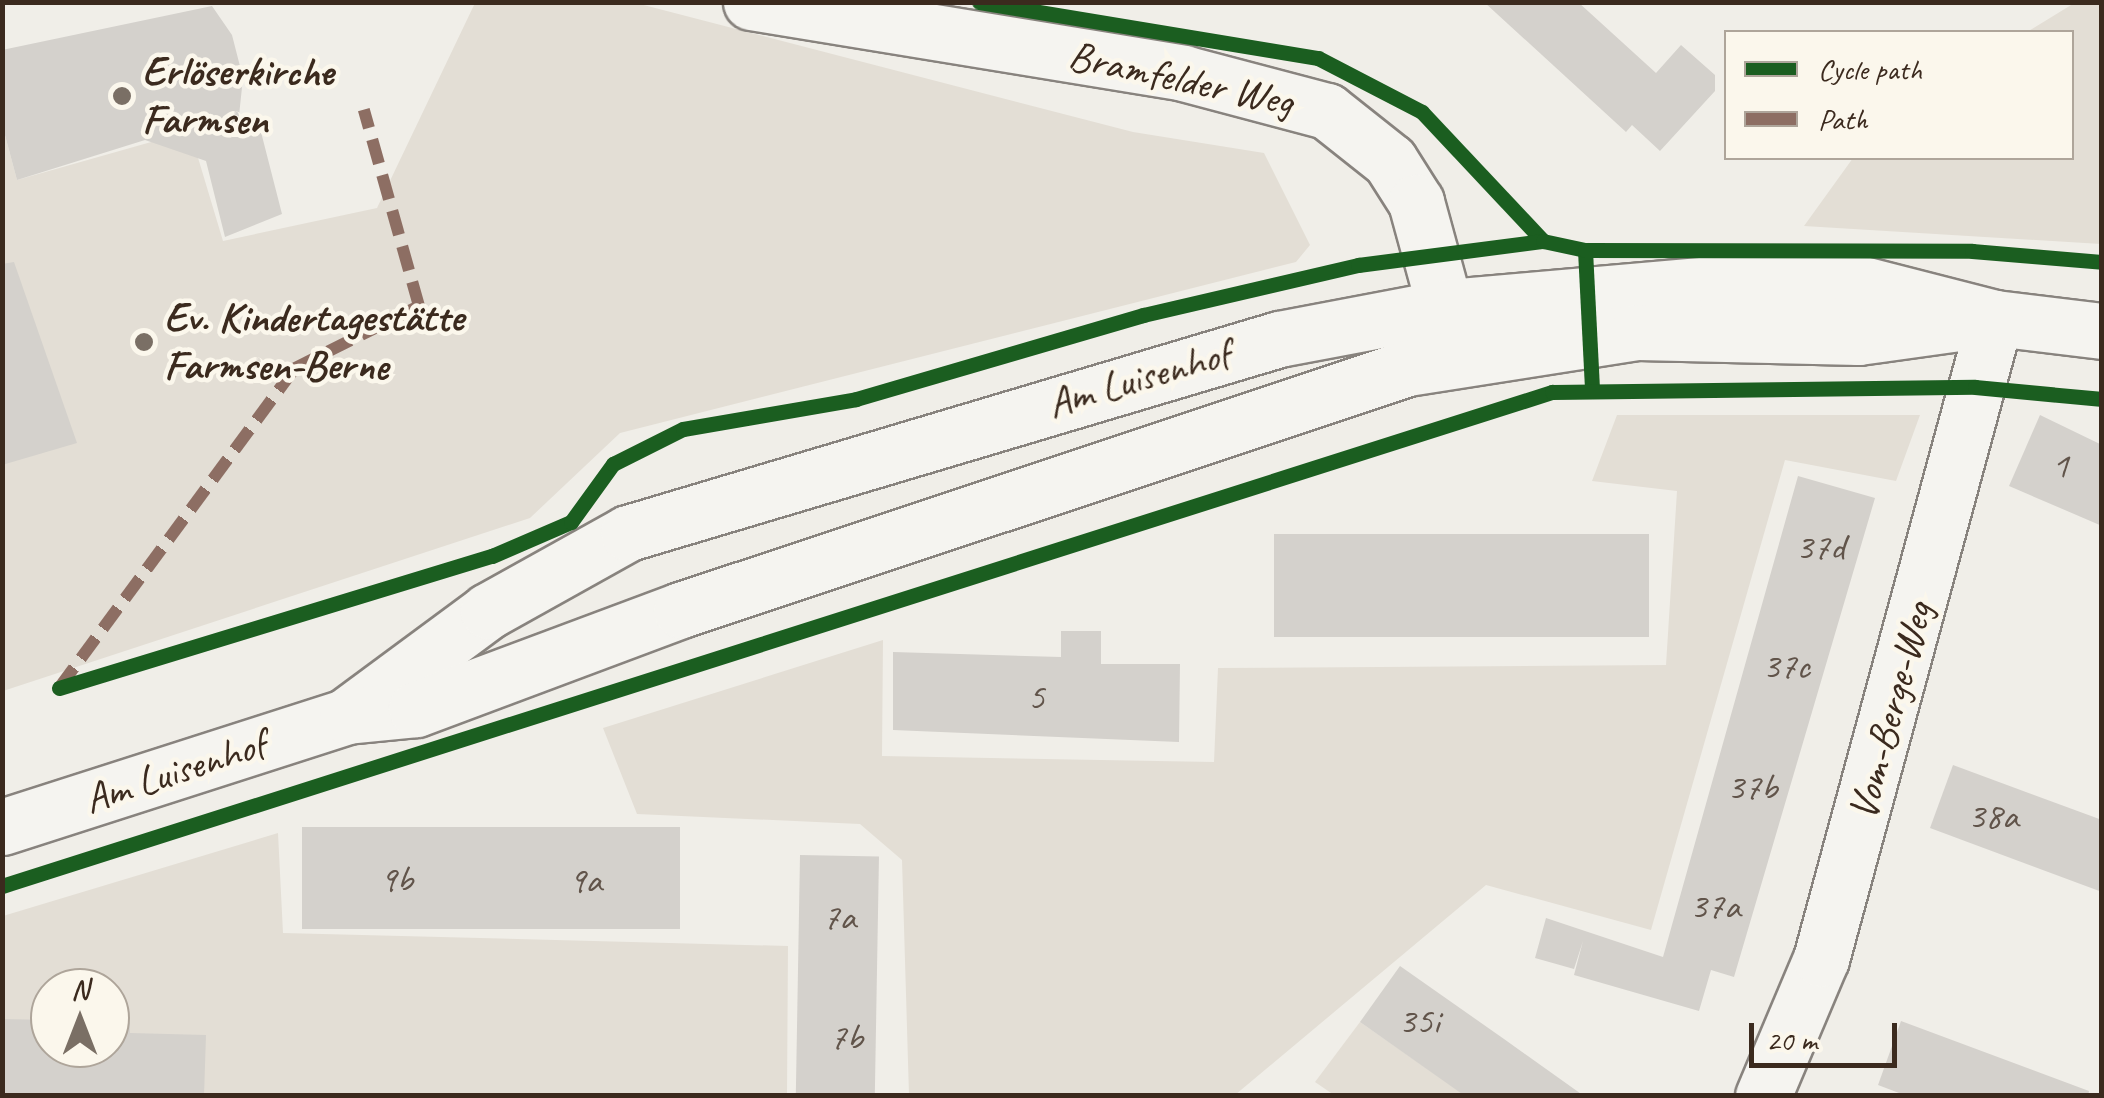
<!DOCTYPE html>
<html>
<head>
<meta charset="utf-8">
<style>
	body { margin:0 }
	#map { position:relative; width:2104px; height:1098px; overflow:hidden; background:#f0eee8; font-family:Caveat,sans-serif }
	div>[style] { position:absolute }
	.built>* { inset:0; background:#e3ded5 }
	.building>* { inset:0; background:#d4d1cc; transform-origin:0 0 }
	.roads { filter:drop-shadow(2px 0 #88837e) drop-shadow(-2px 0 #88837e) drop-shadow(0 2px #88837e) drop-shadow(0 -2px #88837e) }
	.minor>* { height:55px; margin:-27.5px; padding:0 27.5px; transform-origin:27.5px; border-radius:27.5px; background:#f5f4f0 }
	.major>* { height:55px; margin:-27.5px; padding:0 27.5px; transform-origin:27.5px; border-radius:27.5px; background:#f5f4f0 }
	.quiet>* { height:12px; margin-top:-6px; transform-origin:0; background:repeating-linear-gradient(90deg,#8d6e63 0 25px,transparent 0 37px) }
	.cycleway>* { height:15px; margin:-7.5px; padding:0 7.5px; transform-origin:7.5px; border-radius:7.5px; background:#1b5e20 }
	.dots>* { width:28px; height:28px; translate:-50% -50%; box-sizing:border-box; border:5px solid #fbf7ec; border-radius:50% }
	span { translate:-50% -50%; white-space:nowrap; text-align:center; line-height:1.15; -webkit-text-stroke:9px #fbf7ec; paint-order:stroke }
	.number-label { font-size:38px; color:#61544a }
	.number-label span { -webkit-text-stroke-width:0 }
	.poi-label { font-size:42px; color:#3b2a1e; font-weight:700 }
	.left { translate:0 -50%; text-align:left }
	.street-label { font-size:42px; color:#3b2a1e }
	.frame { position:absolute; inset:0; border:5px solid #3b2a1e; pointer-events:none }
	.legend { position:absolute; left:1724px; top:30px; width:350px; height:130px; box-sizing:border-box; background:#fbf7ec; border:2px solid #aea59a; margin:0; padding:12px 18px; list-style:none; font-size:30px; color:#3b2a1e }
	.legend li { display:flex; align-items:center; gap:20px; height:50px }
	.legend b { width:50px; border:2px solid #aea59a }
	.north { position:absolute; left:30px; top:968px; width:100px; height:100px; box-sizing:border-box; background:#fbf7ec; border:2px solid #aea59a; border-radius:50%; rotate:0deg; font-size:28px; font-weight:700; line-height:40px; text-align:center; color:#3b2a1e }
	.north::after { content:''; display:block; margin:auto; width:35px; height:45px; background:#7a6f65; clip-path:polygon(50% 0,100% 100%,50% 72%,0 100%) }
	.scale { position:absolute; left:1749px; top:1023px; width:148px; height:45px; box-sizing:border-box; border:5px solid #3b2a1e; border-top:0; padding-left:12px; font-size:30px; line-height:35px; white-space:nowrap; color:#3b2a1e; -webkit-text-stroke:8px #fbf7ec; paint-order:stroke }
</style>
</head>
<body>
<div id="map">
	<div class="built">
		<div style="clip-path:polygon(2076px 2px,2101px 3px,2101px 244px,1804px 226px,1853px 158px,2072px 158px,2072px 32px,2027px 32px)"></div>
		<div style="clip-path:polygon(475px 3px,636px 3px,1133px 132px,1264px 153px,1310px 245px,1296px 262px,620px 433px,530px 518px,3px 691px,2px 124px,17px 180px,190px 131px,223px 241px,377px 208px)"></div>
		<div style="clip-path:polygon(1617px 415px,1920px 415px,1896px 481px,1785px 460px,1651px 930px,1486px 885px,1235px 1095px,909px 1095px,902px 860px,860px 824px,637px 814px,603px 728px,883px 640px,882px 756px,1214px 762px,1218px 668px,1666px 665px,1677px 491px,1592px 481px)"></div>
		<div style="clip-path:polygon(evenodd,278px 833px,283px 933px,788px 946px,787px 1095px,3px 1096px,3px 916px,278px 833px,50px 988px,110px 988px,110px 1048px,50px 1048px,50px 988px)"></div>
		<div style="clip-path:polygon(1360px 1022px,1465px 1095px,1334px 1095px,1315px 1082px)"></div>
	</div>
	<div class="building">
		<div style="clip-path:polygon(1484px 2px,1578px 2px,1656px 73px,1681px 45px,1715px 75px,1715px 91px,1660px 151px,1632px 125px,1626px 132px)"></div>
		<div style="clip-path:polygon(212px 6px,232px 35px,243px 78px,238px 125px,261px 132px,282px 214px,225px 237px,206px 161px,145px 140px,17px 180px,2px 124px,2px 50px)"></div>
		<div style="clip-path:polygon(14px 262px,77px 443px,2px 465px,2px 264px)"></div>
		<div style="clip-path:polygon(2040px 415px,2102px 445px,2102px 526px,2009px 486px)"></div>
		<div style="clip-path:polygon(1798px 476px,1875px 498px,1734px 977px,1711px 970px,1699px 1011px,1574px 975px,1583px 941px,1574px 969px,1535px 958px,1546px 918px,1663px 957px)"></div>
		<div style="left:1274px;top:534px;width:375px;height:103px"></div>
		<div style="clip-path:polygon(1061px 631px,1101px 631px,1101px 664px,1180px 664px,1179px 742px,893px 730px,893px 652px,1061px 657px)"></div>
		<div style="clip-path:polygon(1953px 765px,2102px 820px,2102px 892px,1930px 828px)"></div>
		<div style="left:302px;top:827px;width:378px;height:102px"></div>
		<div style="left:800px;top:855px;width:79px;height:241px;rotate:1deg"></div>
		<div style="clip-path:polygon(1400px 966px,1504px 1039px,1584px 1096px,1465px 1096px,1360px 1022px)"></div>
		<div style="clip-path:polygon(2px 1019px,50px 1020px,50px 1048px,110px 1048px,110px 1023px,130px 1023px,130px 1033px,206px 1035px,204px 1096px,2px 1096px)"></div>
		<div style="clip-path:polygon(1901px 1021px,2089px 1091px,2088px 1096px,1907px 1096px,1878px 1085px)"></div>
	</div>
	<div class="roads">
		<div class="minor">
			<div style="left:751px;top:2px;width:438px;rotate:9.3deg"></div>
			<div style="left:1183px;top:73px;width:149px;rotate:14.8deg"></div>
			<div style="left:1327px;top:111px;width:80px;rotate:38.4deg"></div>
			<div style="left:1390px;top:161px;width:49px;rotate:57.6deg"></div>
			<div style="left:1416px;top:202px;width:156px;rotate:74.7deg"></div>
			<div style="left:1763px;top:1096px;width:149px;rotate:-67.1deg"></div>
			<div style="left:1821px;top:959px;width:664px;rotate:-74.81deg"></div>
		</div>
		<div class="major">
			<div style="left:349px;top:714px;width:173px;rotate:-36.5deg"></div>
			<div style="left:488px;top:611px;width:160px;rotate:-29.1deg"></div>
			<div style="left:628px;top:533px;width:679px;rotate:-16.59deg"></div>
			<div style="left:1279px;top:339px;width:173px;rotate:-10.7deg"></div>
			<div style="left:1449px;top:307px;width:273px;rotate:-5deg"></div>
			<div style="left:1721px;top:283px;width:137px"></div>
			<div style="left:1858px;top:283px;width:141px;rotate:14.3deg"></div>
			<div style="left:1995px;top:318px;width:108px;rotate:6.9deg"></div>
			<div style="left:2px;top:827px;width:362px;rotate:-17.8deg"></div>
			<div style="left:347px;top:716px;width:69px;rotate:-5.8deg"></div>
			<div style="left:416px;top:709px;width:283px;rotate:-20.5deg"></div>
			<div style="left:681px;top:610px;width:765px;rotate:-18.43deg"></div>
			<div style="left:1407px;top:368px;width:234px;rotate:-8.9deg"></div>
			<div style="left:1638px;top:332px;width:220px;rotate:1.3deg"></div>
			<div style="left:1858px;top:337px;width:138px;rotate:-7.9deg"></div>
		</div>
	</div>
	<div class="quiet">
		<div style="left:59px;top:688px;width:398px;rotate:-53.6deg"></div>
		<div style="left:295px;top:368px;width:139px;rotate:-26.6deg"></div>
		<div style="left:419px;top:306px;width:204px;rotate:-105.7deg"></div>
	</div>
	<div class="cycleway">
		<div style="left:979px;top:2px;width:344px;rotate:9.4deg"></div>
		<div style="left:1318px;top:58px;width:117px;rotate:27.4deg"></div>
		<div style="left:1422px;top:112px;width:177px;rotate:46.8deg"></div>
		<div style="left:1585px;top:250px;width:140px;rotate:87.1deg"></div>
		<div style="left:59px;top:688px;width:453px;rotate:-17deg"></div>
		<div style="left:492px;top:556px;width:86px;rotate:-23.3deg"></div>
		<div style="left:571px;top:522px;width:72px;rotate:-54.1deg"></div>
		<div style="left:613px;top:464px;width:78px;rotate:-26.6deg"></div>
		<div style="left:683px;top:429px;width:176px;rotate:-9.8deg"></div>
		<div style="left:856px;top:399px;width:299px;rotate:-16.3deg"></div>
		<div style="left:1143px;top:315px;width:221px;rotate:-13.1deg"></div>
		<div style="left:1358px;top:265px;width:187px;rotate:-7.4deg"></div>
		<div style="left:1543px;top:241px;width:43px;rotate:12.1deg"></div>
		<div style="left:1585px;top:250px;width:387px;rotate:0.1deg"></div>
		<div style="left:1972px;top:251px;width:130px;rotate:4.8deg"></div>
		<div style="left:2px;top:886px;width:1627px;rotate:-17.68deg"></div>
		<div style="left:1552px;top:392px;width:423px;rotate:-0.7deg"></div>
		<div style="left:1975px;top:387px;width:128px;rotate:5.4deg"></div>
	</div>
	<div class="dots">
		<div style="left:122px;top:96px;background:#7a6f65"></div>
		<div style="left:144px;top:342px;background:#7a6f65"></div>
	</div>
	<div class="number-label">
		<span style="left:2060px;top:465px">1</span>
		<span style="left:1820px;top:547px">37d</span>
		<span style="left:1786px;top:666px">37c</span>
		<span style="left:1036px;top:697px">5</span>
		<span style="left:1752px;top:787px">37b</span>
		<span style="left:1993px;top:816px">38a</span>
		<span style="left:396px;top:879px">9b</span>
		<span style="left:585px;top:880px">9a</span>
		<span style="left:1715px;top:906px">37a</span>
		<span style="left:839px;top:917px">7a</span>
		<span style="left:1419px;top:1021px">35i</span>
		<span style="left:846px;top:1037px">7b</span>
	</div>
	<div class="poi-label">
		<span class="left" style="left:142px;top:96px">Erlöserkirche<br>Farmsen</span>
		<span class="left" style="left:164px;top:342px">Ev. Kindertagestätte<br>Farmsen-Berne</span>
	</div>
	<div class="street-label">
		<span style="left:1181px;top:79px;rotate:12deg">Bramfelder Weg</span>
		<span style="left:1139px;top:379px;rotate:-16deg">Am Luisenhof</span>
		<span style="left:1891px;top:711px;rotate:-75deg">Vom-Berge-Weg</span>
		<span style="left:175px;top:772px;rotate:-18deg">Am Luisenhof</span>
	</div>
	<div class="frame"></div>
	<ul class="legend">
	<li><b style="height:12px;background:#1b5e20"></b>Cycle path</li>
	<li><b style="height:12px;background:#8d6e63"></b>Path</li>
	</ul>
	<div class="north">N</div>
	<div class="scale">20 m</div>
</div>
</body>
</html>
